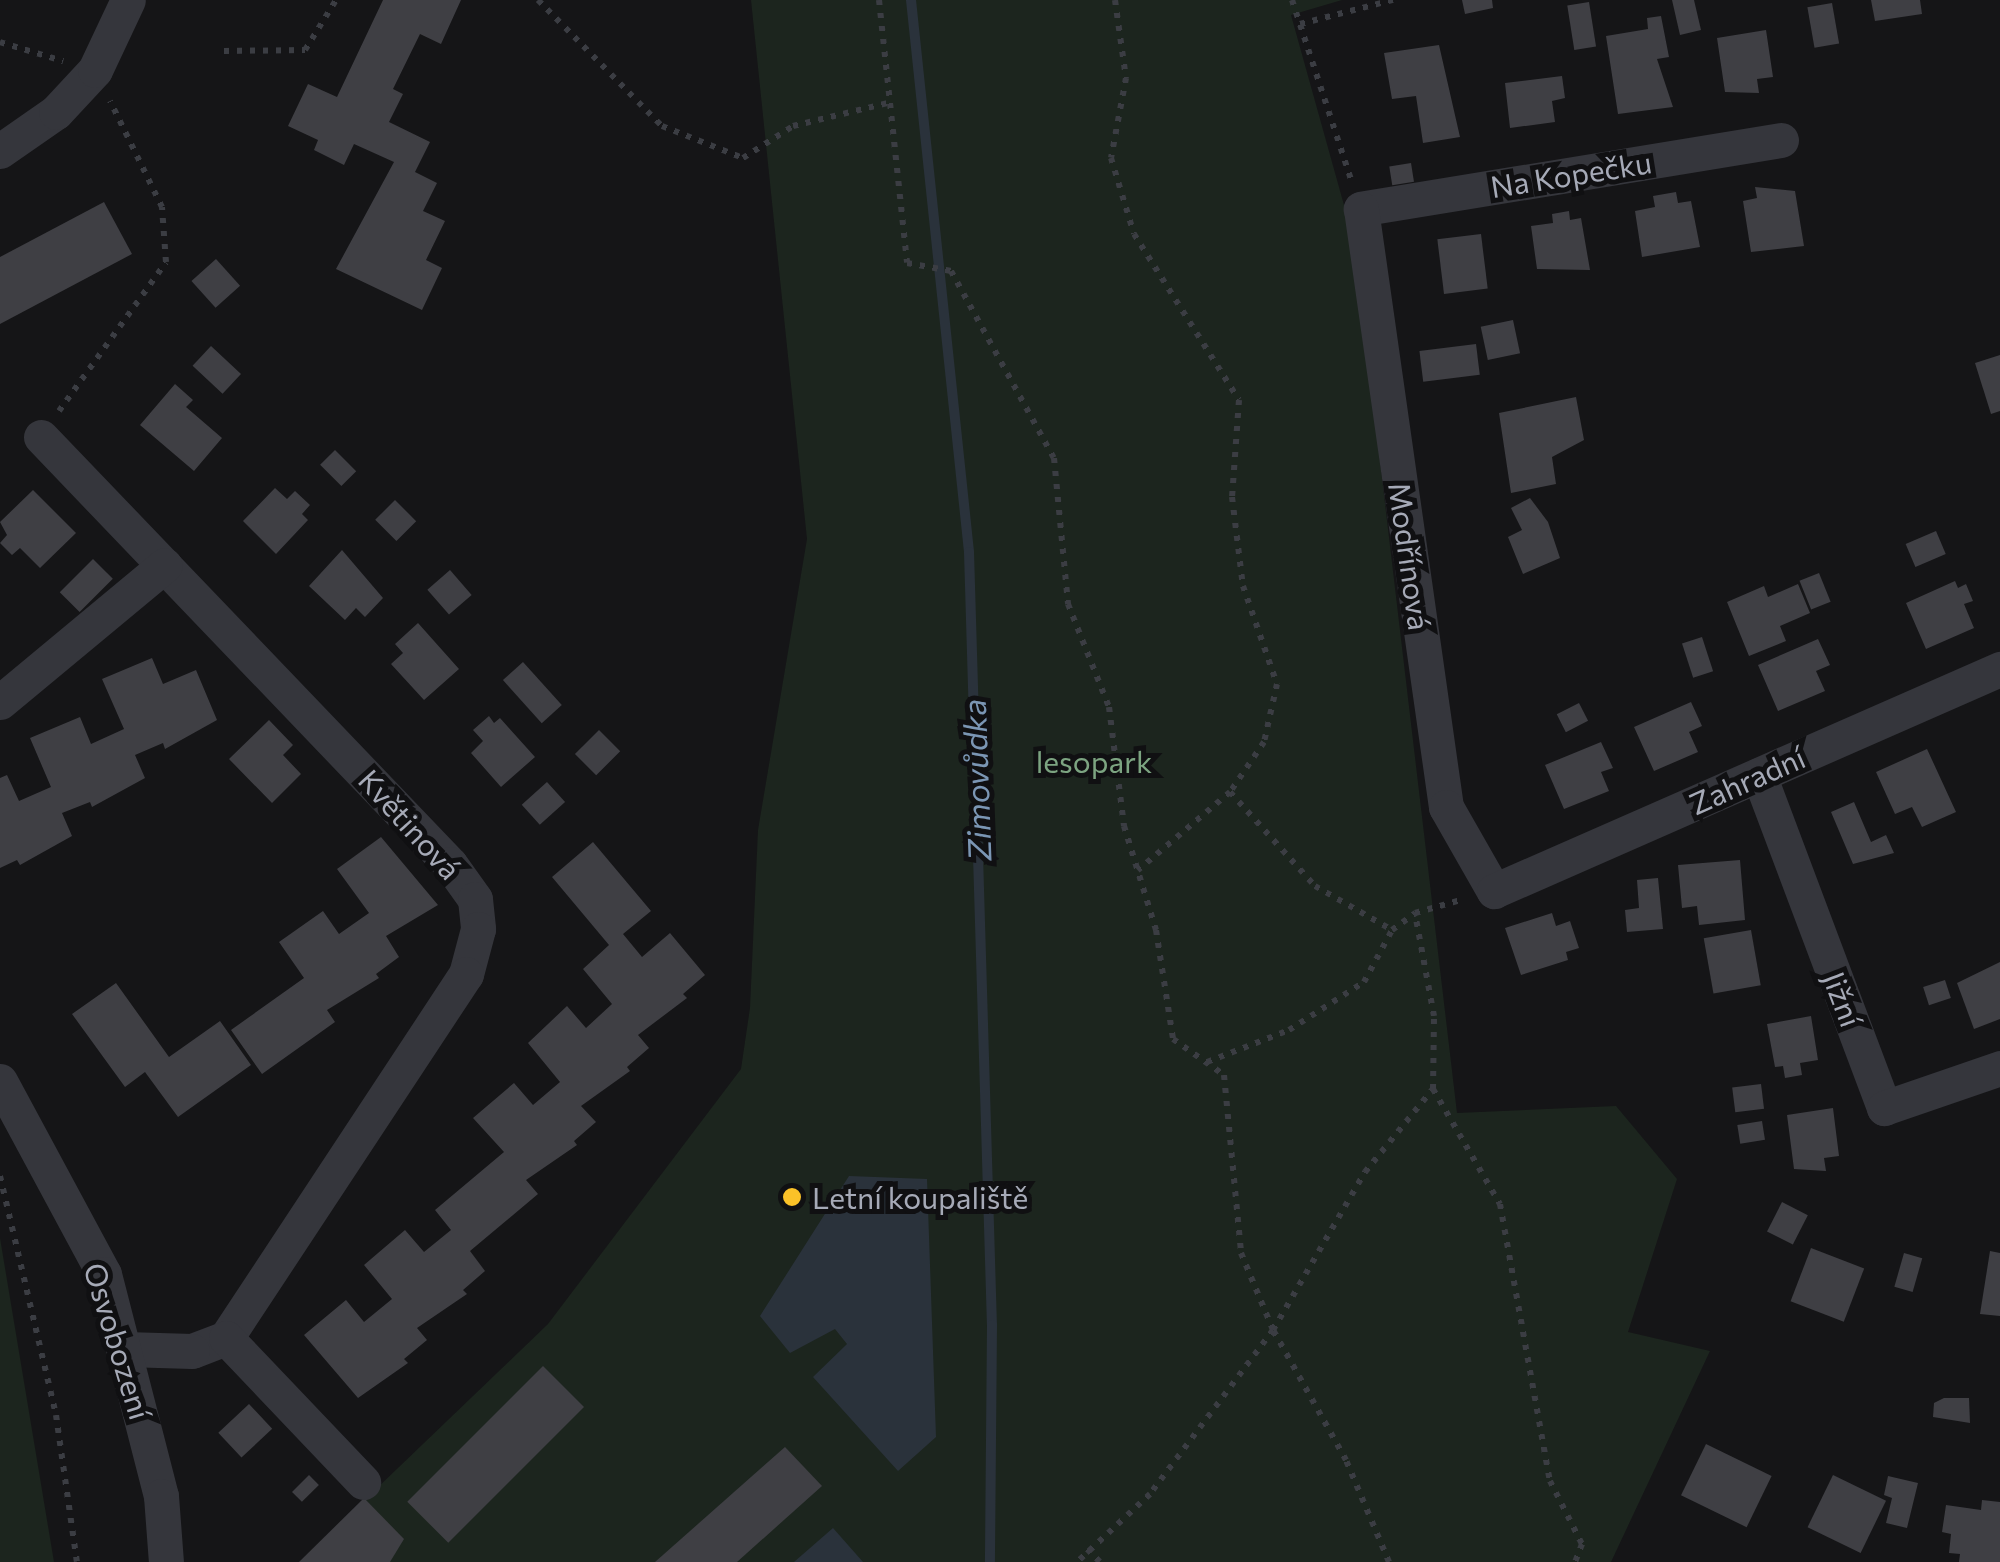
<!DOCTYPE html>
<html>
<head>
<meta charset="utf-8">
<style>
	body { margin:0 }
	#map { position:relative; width:2000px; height:1562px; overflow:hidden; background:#151517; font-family:Commissioner,sans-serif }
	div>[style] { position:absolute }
	.green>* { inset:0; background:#1c251e }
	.water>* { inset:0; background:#2a323b }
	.stream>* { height:10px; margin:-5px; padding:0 5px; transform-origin:5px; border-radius:5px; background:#2a323b }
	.building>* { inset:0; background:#3f3f44; transform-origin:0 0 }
	.path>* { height:6px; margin-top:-3px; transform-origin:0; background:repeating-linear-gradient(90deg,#3b3d43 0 5px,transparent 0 13px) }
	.minor>* { height:35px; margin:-17.5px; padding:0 17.5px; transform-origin:17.5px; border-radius:17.5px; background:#35363c }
	.dots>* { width:28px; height:28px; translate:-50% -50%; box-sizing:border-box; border:5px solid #101012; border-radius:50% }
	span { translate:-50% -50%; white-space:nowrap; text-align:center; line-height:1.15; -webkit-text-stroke:10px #101012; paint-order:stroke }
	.street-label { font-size:30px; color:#a6aab7 }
	.park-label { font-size:30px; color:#7ca481 }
	.poi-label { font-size:30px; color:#a6aab7 }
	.left { translate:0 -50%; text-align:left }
	.water-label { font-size:32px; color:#7b96b4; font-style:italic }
</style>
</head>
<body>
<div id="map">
	<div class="green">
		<div style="clip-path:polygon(751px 0,1342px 0,1291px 15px,1354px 241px,1457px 1113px,1616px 1106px,1677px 1179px,1628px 1332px,1710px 1351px,1611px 1562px,300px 1562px,548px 1324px,741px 1069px,750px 1008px,758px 830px,807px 539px)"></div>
		<div style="clip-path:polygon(0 1238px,54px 1562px,0 1562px)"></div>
	</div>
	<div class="water">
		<div style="clip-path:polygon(849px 1176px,927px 1179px,936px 1437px,898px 1471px,813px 1377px,847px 1344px,835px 1329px,790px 1353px,760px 1316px)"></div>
		<div style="clip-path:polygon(833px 1528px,863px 1562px,794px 1562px)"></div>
	</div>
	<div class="stream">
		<div style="left:911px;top:0;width:555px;rotate:84deg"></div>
		<div style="left:969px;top:552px;width:773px;rotate:88.3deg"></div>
		<div style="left:992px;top:1325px;width:237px;rotate:90.5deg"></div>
	</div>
	<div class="building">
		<div style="clip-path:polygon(383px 0,461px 0,441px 44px,420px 34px,393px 89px,403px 94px,389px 122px,430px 142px,415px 172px,437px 183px,423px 211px,445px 221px,426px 260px,442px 268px,422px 310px,336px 269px,394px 162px,354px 144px,344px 165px,314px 150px,318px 140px,288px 126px,308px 84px,337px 97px)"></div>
		<div style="clip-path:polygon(1462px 0,1492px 0,1493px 8px,1465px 14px)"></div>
		<div style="clip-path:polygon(1672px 0,1694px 0,1701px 30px,1680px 35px)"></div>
		<div style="clip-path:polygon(1871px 0,1920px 0,1922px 14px,1875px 21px)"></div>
		<div style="left:1589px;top:2px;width:45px;height:22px;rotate:81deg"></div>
		<div style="left:1832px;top:3px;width:41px;height:25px;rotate:80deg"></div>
		<div style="clip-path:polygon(1661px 16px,1669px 57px,1657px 59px,1673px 107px,1618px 114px,1606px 36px,1648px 29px,1647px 18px)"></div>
		<div style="clip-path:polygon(1766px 30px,1773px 77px,1757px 79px,1759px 93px,1725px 92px,1717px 38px)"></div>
		<div style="clip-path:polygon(1439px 45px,1460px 137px,1423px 143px,1416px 96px,1392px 99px,1384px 53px)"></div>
		<div style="clip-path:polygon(1562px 76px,1565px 98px,1552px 101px,1555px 122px,1510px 128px,1505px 83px)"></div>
		<div style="left:1411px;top:163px;width:19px;height:22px;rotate:81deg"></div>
		<div style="clip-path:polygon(1755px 187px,1795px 191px,1804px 246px,1751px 252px,1743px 201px,1757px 198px)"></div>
		<div style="clip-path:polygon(1676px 192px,1678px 203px,1691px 201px,1700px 247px,1642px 257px,1635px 211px,1655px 207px,1653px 196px)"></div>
		<div style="clip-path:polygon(104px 202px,132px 254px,0 324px,0 257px)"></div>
		<div style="clip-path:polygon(1569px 211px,1570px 220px,1581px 218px,1590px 270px,1537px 269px,1531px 226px,1553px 223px,1552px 214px)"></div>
		<div style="left:1481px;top:234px;width:55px;height:44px;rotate:83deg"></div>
		<div style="left:216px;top:259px;width:36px;height:33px;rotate:48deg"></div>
		<div style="left:1513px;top:320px;width:34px;height:33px;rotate:78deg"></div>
		<div style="left:1476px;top:344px;width:31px;height:57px;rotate:83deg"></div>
		<div style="left:211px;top:346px;width:41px;height:27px;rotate:43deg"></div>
		<div style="clip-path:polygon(2000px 355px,2000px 411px,1991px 414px,1975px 363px)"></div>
		<div style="clip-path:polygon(175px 384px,193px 400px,186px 407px,222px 438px,194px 471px,140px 425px)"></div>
		<div style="clip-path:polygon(1576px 397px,1584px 440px,1552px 457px,1556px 484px,1511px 493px,1499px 413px)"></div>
		<div style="left:335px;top:450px;width:30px;height:21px;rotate:45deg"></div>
		<div style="clip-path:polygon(275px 488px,287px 499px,295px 491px,310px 505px,302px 514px,308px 520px,276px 554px,243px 521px)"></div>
		<div style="clip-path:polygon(33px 490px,76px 533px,40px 568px,20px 548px,12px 555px,0 543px,7px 535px,0 522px)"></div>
		<div style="clip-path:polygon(1530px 498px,1548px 522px,1560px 558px,1523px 574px,1508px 537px,1522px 530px,1511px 508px)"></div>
		<div style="left:395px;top:500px;width:30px;height:28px;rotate:45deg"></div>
		<div style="left:1936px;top:531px;width:25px;height:33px;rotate:67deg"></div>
		<div style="clip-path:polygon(342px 550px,383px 598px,365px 617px,356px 608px,345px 620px,309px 586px)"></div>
		<div style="left:93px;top:559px;width:28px;height:47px;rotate:45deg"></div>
		<div style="left:450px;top:570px;width:33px;height:30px;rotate:49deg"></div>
		<div style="left:1819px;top:573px;width:31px;height:21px;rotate:68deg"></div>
		<div style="clip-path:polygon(1955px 581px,1958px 588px,1966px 584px,1973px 601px,1964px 604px,1974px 628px,1926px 649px,1906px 603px)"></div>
		<div style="clip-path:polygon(1798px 584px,1810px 613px,1780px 626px,1786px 641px,1749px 656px,1727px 602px,1764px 586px,1768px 597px)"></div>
		<div style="clip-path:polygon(418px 623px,459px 669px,424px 700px,391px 664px,403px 653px,395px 644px)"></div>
		<div style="left:1702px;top:637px;width:36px;height:21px;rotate:72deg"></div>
		<div style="clip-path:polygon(1818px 639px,1830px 665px,1816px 671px,1825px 691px,1778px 711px,1758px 665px)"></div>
		<div style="clip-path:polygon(152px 658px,163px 684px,196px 670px,217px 720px,165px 749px,163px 743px,135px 755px,145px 778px,92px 807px,90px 802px,62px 813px,72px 836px,20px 865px,17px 860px,0 868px,0 778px,7px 775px,19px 801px,51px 787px,30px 738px,80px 717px,91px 744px,124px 729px,102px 679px)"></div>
		<div style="left:523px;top:662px;width:58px;height:27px;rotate:48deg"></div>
		<div style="clip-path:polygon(1691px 702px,1702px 726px,1689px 732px,1698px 752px,1654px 771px,1634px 727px)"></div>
		<div style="left:1579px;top:703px;width:20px;height:25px;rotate:63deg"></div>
		<div style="clip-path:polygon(489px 716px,494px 723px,500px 718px,535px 757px,501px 787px,471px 753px,483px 741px,473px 730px)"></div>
		<div style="clip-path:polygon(269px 720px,293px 745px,283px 755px,301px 774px,272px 803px,229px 759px)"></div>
		<div style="left:599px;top:730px;width:30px;height:34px;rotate:45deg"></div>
		<div style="clip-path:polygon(1601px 742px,1613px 768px,1601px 772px,1609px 791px,1564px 809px,1545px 765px)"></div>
		<div style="clip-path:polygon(1927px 749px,1956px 812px,1922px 827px,1912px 807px,1895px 814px,1876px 772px)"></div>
		<div style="left:547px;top:782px;width:27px;height:34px;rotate:48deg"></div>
		<div style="clip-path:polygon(1854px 802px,1871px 842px,1886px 835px,1894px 853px,1853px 864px,1831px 812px)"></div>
		<div style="clip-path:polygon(381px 837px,438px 905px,386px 936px,399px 957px,376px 974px,379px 978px,327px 1010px,335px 1022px,262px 1074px,231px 1030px,304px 978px,279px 942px,323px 911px,339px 934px,369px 913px,337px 869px)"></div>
		<div style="clip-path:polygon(593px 842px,651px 911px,623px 934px,642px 957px,670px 933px,705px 975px,683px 994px,687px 998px,638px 1035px,649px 1048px,627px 1067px,630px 1071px,581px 1106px,596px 1122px,574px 1141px,577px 1145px,526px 1180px,538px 1194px,470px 1251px,485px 1271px,463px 1290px,467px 1294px,417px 1328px,427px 1340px,404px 1359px,408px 1363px,358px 1398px,304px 1335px,346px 1300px,364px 1322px,392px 1299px,364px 1265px,405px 1230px,424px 1252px,451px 1230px,435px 1210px,504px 1152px,473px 1118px,514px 1083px,533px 1105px,560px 1082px,528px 1043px,567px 1006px,586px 1028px,612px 1004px,583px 969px,609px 945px,552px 877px)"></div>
		<div style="clip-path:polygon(1740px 860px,1745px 920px,1699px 925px,1697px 906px,1682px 908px,1678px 865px)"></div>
		<div style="clip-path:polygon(1658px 878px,1663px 929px,1627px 932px,1625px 910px,1639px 908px,1637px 880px)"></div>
		<div style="clip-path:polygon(1552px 913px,1556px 926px,1570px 921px,1579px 948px,1566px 952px,1568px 960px,1521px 975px,1505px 928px)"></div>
		<div style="left:1751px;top:930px;width:56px;height:48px;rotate:80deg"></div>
		<div style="clip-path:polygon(2000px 962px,2000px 1019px,1974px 1029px,1957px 983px)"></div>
		<div style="left:1945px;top:980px;width:19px;height:23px;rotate:72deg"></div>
		<div style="clip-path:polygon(116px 983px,169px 1057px,220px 1021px,251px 1065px,178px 1117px,145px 1072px,125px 1087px,72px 1014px)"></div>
		<div style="clip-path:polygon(1811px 1016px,1818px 1060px,1800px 1063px,1802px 1075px,1785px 1078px,1783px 1066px,1775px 1067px,1767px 1024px)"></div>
		<div style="left:1761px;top:1084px;width:25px;height:29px;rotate:83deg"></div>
		<div style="clip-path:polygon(1833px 1108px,1839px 1156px,1824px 1158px,1826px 1171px,1794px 1169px,1787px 1115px)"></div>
		<div style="left:1762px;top:1121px;width:19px;height:25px;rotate:81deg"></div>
		<div style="left:1782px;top:1202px;width:29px;height:33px;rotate:27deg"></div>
		<div style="left:1811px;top:1248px;width:57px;height:57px;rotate:21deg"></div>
		<div style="clip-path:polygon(1990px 1251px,2000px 1253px,2000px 1316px,1980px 1314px)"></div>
		<div style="left:1904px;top:1253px;width:19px;height:35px;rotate:16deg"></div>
		<div style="left:543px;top:1366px;width:58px;height:192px;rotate:45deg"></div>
		<div style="clip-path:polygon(1944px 1398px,1969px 1398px,1970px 1423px,1933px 1417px,1934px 1403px)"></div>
		<div style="left:249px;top:1404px;width:34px;height:42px;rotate:47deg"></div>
		<div style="left:1706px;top:1444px;width:73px;height:57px;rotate:26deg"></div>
		<div style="clip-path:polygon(785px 1447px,822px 1486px,737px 1562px,655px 1562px)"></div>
		<div style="left:309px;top:1475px;width:14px;height:24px;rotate:45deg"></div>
		<div style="left:1833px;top:1475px;width:59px;height:58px;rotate:26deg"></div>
		<div style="clip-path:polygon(1888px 1476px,1918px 1483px,1907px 1528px,1886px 1523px,1892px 1498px,1884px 1495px)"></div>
		<div style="clip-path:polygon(364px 1498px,404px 1539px,390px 1562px,299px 1562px)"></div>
		<div style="clip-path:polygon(1982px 1500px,2000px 1502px,2000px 1562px,1959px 1562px,1960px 1554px,1949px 1553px,1951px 1534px,1942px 1532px,1946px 1505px,1981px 1510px)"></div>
	</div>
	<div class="path">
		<div style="left:538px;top:0;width:177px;rotate:45.5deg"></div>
		<div style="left:662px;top:126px;width:87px;rotate:21.6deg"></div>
		<div style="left:743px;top:158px;width:59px;rotate:-32.6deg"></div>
		<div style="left:793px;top:126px;width:98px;rotate:-13.6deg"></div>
		<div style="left:879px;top:0;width:264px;rotate:83.9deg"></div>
		<div style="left:907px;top:263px;width:45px;rotate:10.3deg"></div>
		<div style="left:951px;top:271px;width:213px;rotate:61.2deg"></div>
		<div style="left:1054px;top:458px;width:147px;rotate:84.5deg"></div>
		<div style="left:1068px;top:604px;width:111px;rotate:68.3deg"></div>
		<div style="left:1109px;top:707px;width:120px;rotate:82.8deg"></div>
		<div style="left:1124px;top:826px;width:109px;rotate:72.9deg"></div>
		<div style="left:1156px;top:930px;width:110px;rotate:81.1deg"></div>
		<div style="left:1173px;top:1039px;width:62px;rotate:35.2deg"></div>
		<div style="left:1224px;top:1075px;width:179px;rotate:84.5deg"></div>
		<div style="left:1241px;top:1253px;width:83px;rotate:67.4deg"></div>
		<div style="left:1273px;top:1330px;width:205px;rotate:126.9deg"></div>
		<div style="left:1150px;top:1494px;width:100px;rotate:137deg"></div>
		<div style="left:1115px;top:0;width:79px;rotate:82deg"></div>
		<div style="left:1126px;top:78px;width:81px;rotate:100.6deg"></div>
		<div style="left:1111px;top:158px;width:79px;rotate:73.2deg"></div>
		<div style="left:1134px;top:234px;width:196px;rotate:57.7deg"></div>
		<div style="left:1239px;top:400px;width:97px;rotate:94.1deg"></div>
		<div style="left:1232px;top:497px;width:90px;rotate:83deg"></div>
		<div style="left:1243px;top:586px;width:104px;rotate:70.9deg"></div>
		<div style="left:1277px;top:684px;width:59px;rotate:102.6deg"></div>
		<div style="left:1264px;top:742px;width:60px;rotate:124.2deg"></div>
		<div style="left:1230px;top:792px;width:121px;rotate:139.7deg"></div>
		<div style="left:1292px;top:0;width:188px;rotate:71.8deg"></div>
		<div style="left:1300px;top:24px;width:96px;rotate:-14.5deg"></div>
		<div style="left:0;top:42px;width:66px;rotate:16.8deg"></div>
		<div style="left:224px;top:51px;width:81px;rotate:-0.7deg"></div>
		<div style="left:305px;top:50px;width:59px;rotate:-58.2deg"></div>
		<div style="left:59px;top:411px;width:183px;rotate:-54.3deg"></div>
		<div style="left:166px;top:262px;width:55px;rotate:-94.2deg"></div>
		<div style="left:162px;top:207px;width:118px;rotate:-116.1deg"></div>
		<div style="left:1230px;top:792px;width:127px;rotate:47.9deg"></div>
		<div style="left:1315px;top:886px;width:89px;rotate:29.7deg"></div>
		<div style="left:1207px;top:1062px;width:88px;rotate:-21.3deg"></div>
		<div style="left:1289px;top:1030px;width:89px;rotate:-32.6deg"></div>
		<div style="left:1364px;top:982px;width:59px;rotate:-61.7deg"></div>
		<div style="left:1392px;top:930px;width:29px;rotate:-36deg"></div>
		<div style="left:1415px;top:913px;width:48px;rotate:-15.8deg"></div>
		<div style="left:1433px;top:1089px;width:133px;rotate:59.8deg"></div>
		<div style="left:1500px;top:1204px;width:281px;rotate:79.8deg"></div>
		<div style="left:1550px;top:1481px;width:71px;rotate:63.1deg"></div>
		<div style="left:1582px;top:1544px;width:19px;rotate:111deg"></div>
		<div style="left:0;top:1176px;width:245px;rotate:76.8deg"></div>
		<div style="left:56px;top:1415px;width:148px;rotate:81.9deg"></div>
		<div style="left:1087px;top:1549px;width:18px;rotate:45deg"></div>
		<div style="left:1389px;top:1562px;width:111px;rotate:-112.9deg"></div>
		<div style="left:1346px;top:1460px;width:149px;rotate:-119.3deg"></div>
		<div style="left:1273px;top:1330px;width:183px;rotate:-59.8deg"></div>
		<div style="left:1365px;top:1172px;width:107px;rotate:-50.7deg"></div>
		<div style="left:1433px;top:1089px;width:73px;rotate:-89.2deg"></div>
		<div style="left:1434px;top:1016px;width:105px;rotate:-100.5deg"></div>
	</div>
	<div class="minor">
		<div style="left:1781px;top:140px;width:426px;rotate:170.7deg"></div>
		<div style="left:1361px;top:209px;width:604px;rotate:81.91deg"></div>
		<div style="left:1446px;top:807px;width:97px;rotate:60.3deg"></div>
		<div style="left:1494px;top:891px;width:553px;rotate:-23.69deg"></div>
		<div style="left:0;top:151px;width:68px;rotate:-34.9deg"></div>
		<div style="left:56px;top:112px;width:57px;rotate:-47.1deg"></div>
		<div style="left:95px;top:70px;width:77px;rotate:-64.8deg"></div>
		<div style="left:41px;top:437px;width:591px;rotate:46.23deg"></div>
		<div style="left:450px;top:864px;width:43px;rotate:54.5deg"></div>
		<div style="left:475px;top:899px;width:30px;rotate:84deg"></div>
		<div style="left:478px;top:929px;width:47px;rotate:104.9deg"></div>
		<div style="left:466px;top:974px;width:436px;rotate:123.4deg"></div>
		<div style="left:226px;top:1338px;width:36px;rotate:159deg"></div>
		<div style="left:192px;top:1351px;width:67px;rotate:-178.3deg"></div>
		<div style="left:0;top:702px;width:214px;rotate:-39.7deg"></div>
		<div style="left:1759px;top:775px;width:356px;rotate:69.4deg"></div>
		<div style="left:1884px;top:1108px;width:123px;rotate:-19deg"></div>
		<div style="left:0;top:1081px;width:219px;rotate:61.7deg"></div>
		<div style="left:104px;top:1274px;width:229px;rotate:75.6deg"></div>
		<div style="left:161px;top:1496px;width:66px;rotate:85.7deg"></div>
		<div style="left:226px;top:1338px;width:199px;rotate:46.4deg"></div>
	</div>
	<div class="dots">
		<div style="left:792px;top:1197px;background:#fbc228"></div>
	</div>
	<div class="street-label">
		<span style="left:1571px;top:174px;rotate:-9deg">Na Kopečku</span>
		<span style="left:1410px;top:556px;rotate:82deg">Modřínová</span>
		<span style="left:1747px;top:780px;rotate:-24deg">Zahradní</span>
		<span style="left:410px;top:824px;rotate:48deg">Květinová</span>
		<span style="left:1843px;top:999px;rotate:69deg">Jižní</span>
		<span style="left:118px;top:1341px;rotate:73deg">Osvobození</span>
	</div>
	<div class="park-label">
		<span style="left:1094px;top:761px">lesopark</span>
	</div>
	<div class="poi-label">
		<span class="left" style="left:812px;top:1197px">Letní koupaliště</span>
	</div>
	<div class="water-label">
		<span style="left:976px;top:780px;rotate:-92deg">Zimovůdka</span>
	</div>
</div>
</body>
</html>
